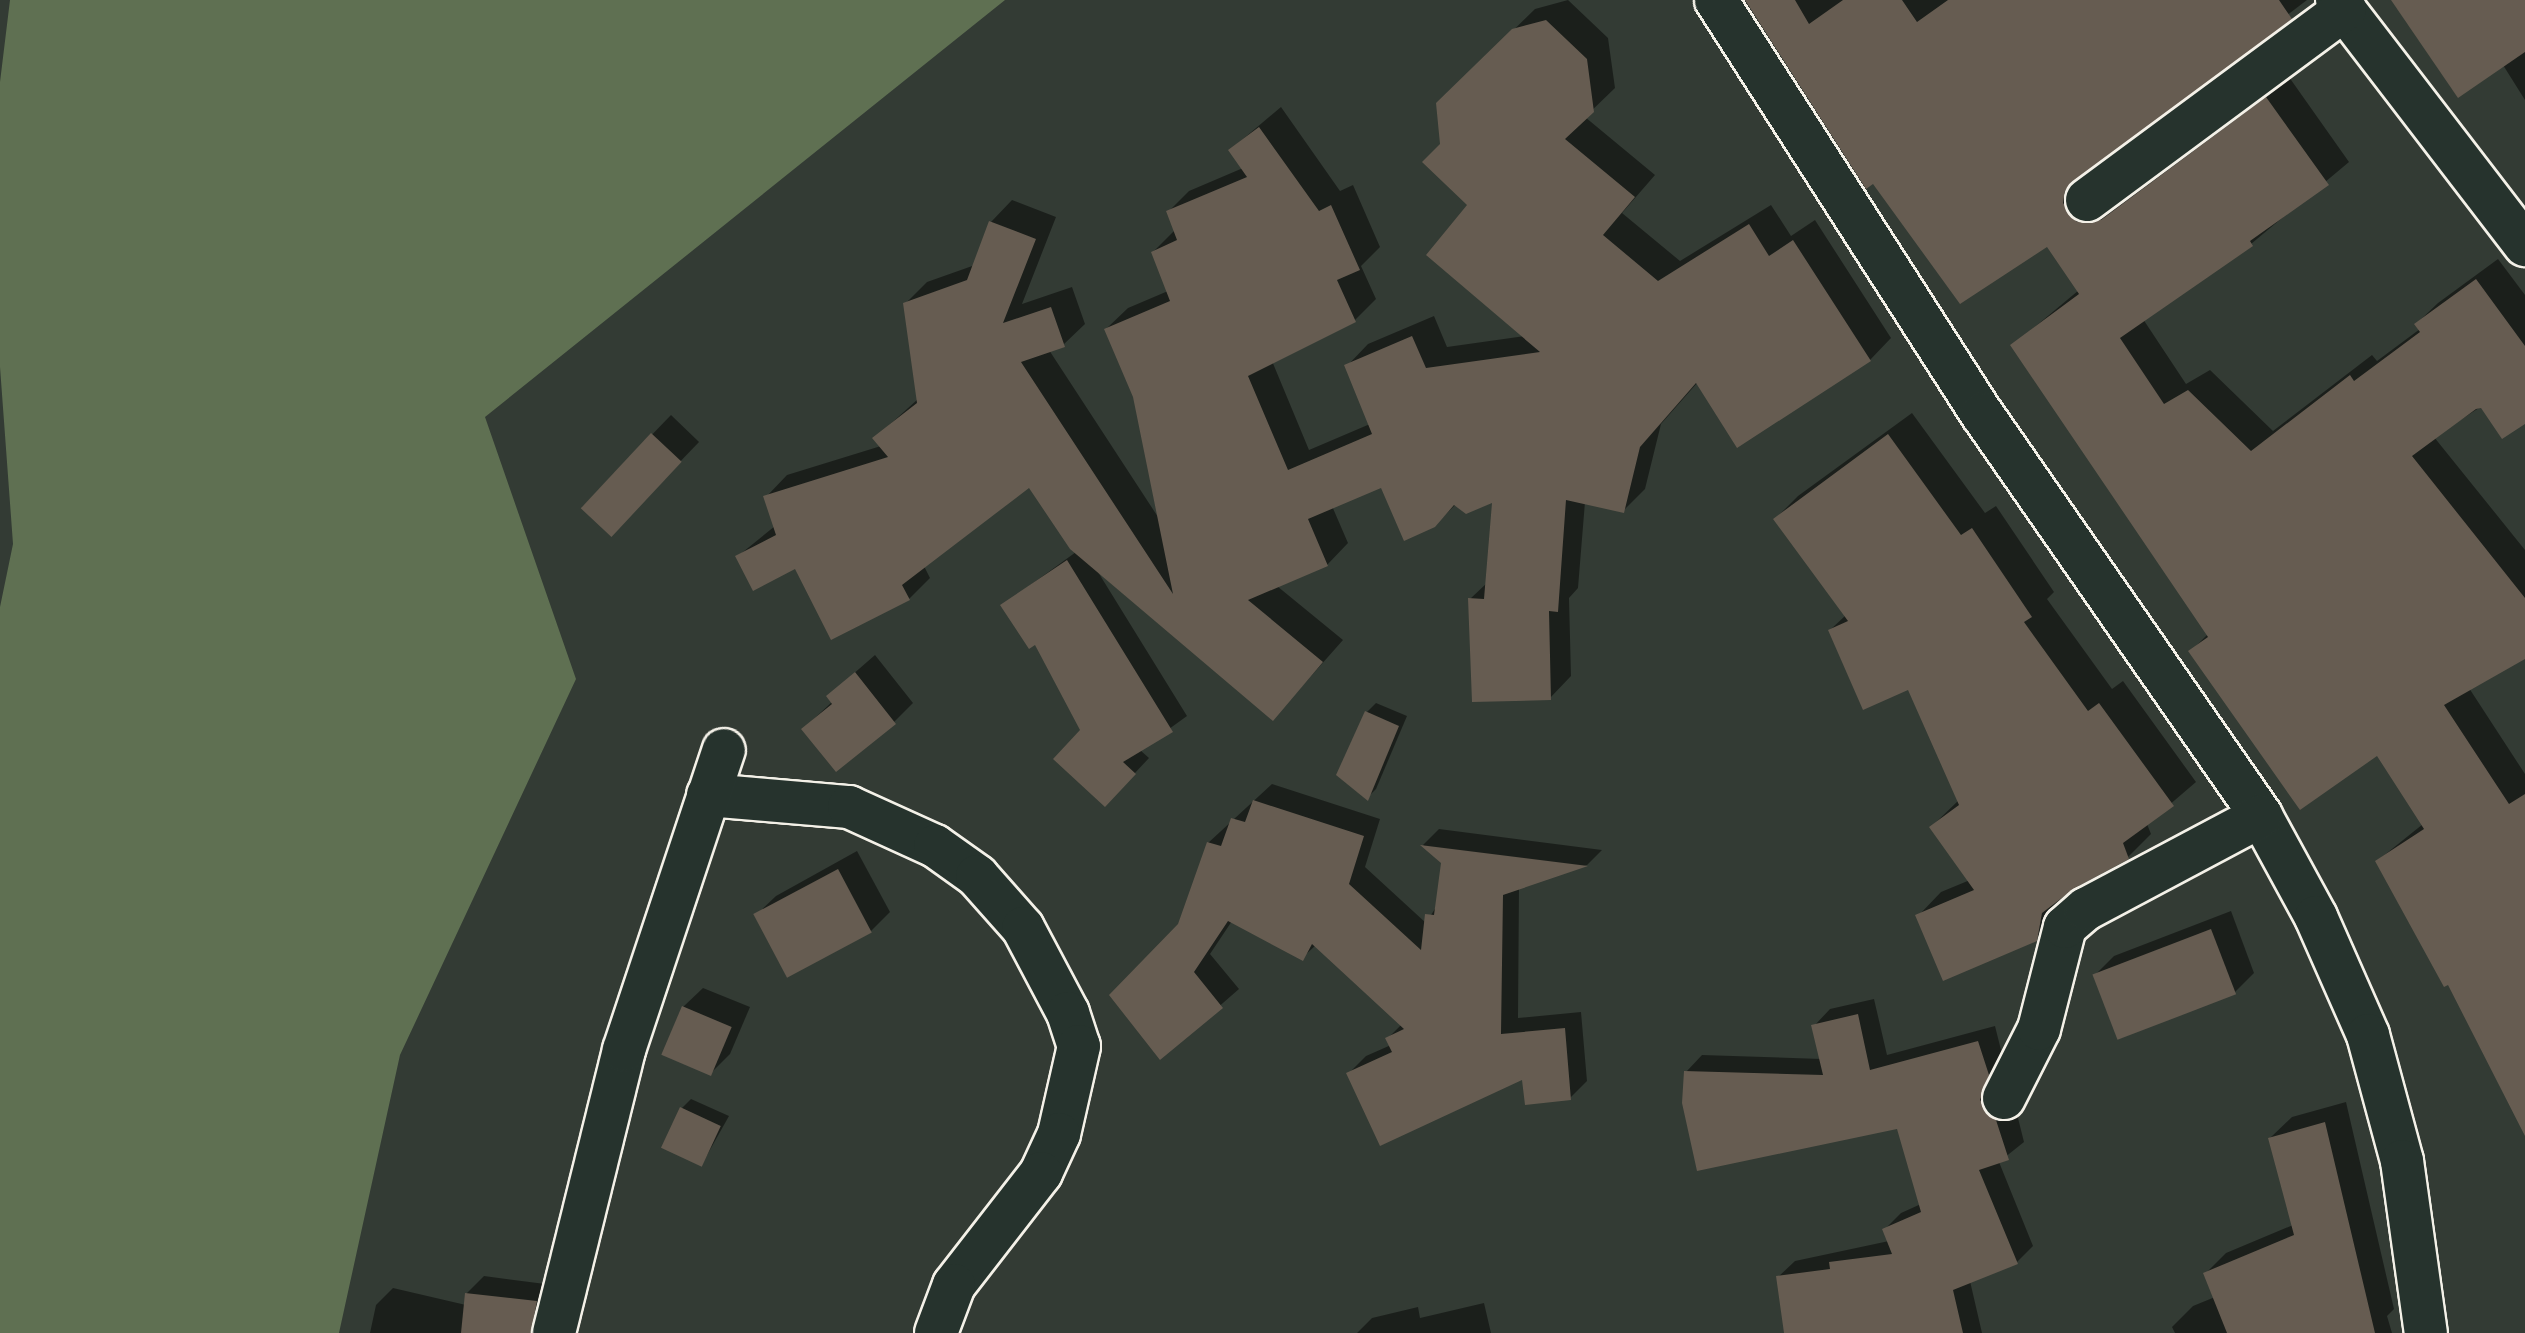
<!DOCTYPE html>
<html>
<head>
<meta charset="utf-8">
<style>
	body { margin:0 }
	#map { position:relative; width:2525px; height:1333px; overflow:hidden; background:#333b34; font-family:"Gochi Hand",sans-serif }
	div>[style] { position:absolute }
	.green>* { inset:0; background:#5f7052 }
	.shadow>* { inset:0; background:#0007; transform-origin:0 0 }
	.building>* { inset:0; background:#665c51; transform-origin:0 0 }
	.roads { filter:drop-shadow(2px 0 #f4f1e8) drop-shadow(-2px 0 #f4f1e8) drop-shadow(0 2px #f4f1e8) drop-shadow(0 -2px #f4f1e8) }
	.street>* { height:42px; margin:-21px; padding:0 21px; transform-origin:21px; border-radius:21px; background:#26332d }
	span { translate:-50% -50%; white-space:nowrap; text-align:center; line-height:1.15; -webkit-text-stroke:8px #26332d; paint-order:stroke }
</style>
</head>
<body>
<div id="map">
	<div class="green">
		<div style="clip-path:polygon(10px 0,1005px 0,485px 417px,576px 679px,400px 1055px,339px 1333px,0 1333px,0 607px,13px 544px,0 367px,0 82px)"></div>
	</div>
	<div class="shadow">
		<div style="clip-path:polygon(1568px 0,1608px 38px,1615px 88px,1585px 117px,1655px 175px,1622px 213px,1680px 261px,1771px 205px,1791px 236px,1815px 220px,1891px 338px,1870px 360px,1698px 382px,1661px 424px,1645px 489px,1623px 511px,1585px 502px,1578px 588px,1569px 598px,1571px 676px,1550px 698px,1470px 599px,1488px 582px,1494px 499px,1456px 504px,1434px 526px,1382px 485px,1332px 506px,1348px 543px,1327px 565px,1277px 586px,1343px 640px,1273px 719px,1098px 572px,1187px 716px,1140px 750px,1149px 758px,1119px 790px,1036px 642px,1003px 605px,1076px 552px,1029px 485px,924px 566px,930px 578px,909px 599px,796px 566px,738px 556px,775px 526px,766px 497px,787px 475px,881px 446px,875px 438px,918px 399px,906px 303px,927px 282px,975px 265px,991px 222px,1012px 200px,1056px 217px,1022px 304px,1072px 287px,1085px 324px,1063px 345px,1049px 350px,1160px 520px,1134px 396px,1106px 329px,1128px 308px,1168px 291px,1153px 252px,1175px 230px,1168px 212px,1189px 191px,1243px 168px,1230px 150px,1281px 107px,1340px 191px,1353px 185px,1380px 247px,1361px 266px,1376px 299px,1355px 320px,1272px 361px,1309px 450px,1370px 424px,1347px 366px,1368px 344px,1434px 316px,1447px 347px,1525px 336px,1442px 145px,1438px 104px,1535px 9px)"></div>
		<div style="clip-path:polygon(1745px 0,2307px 0,2086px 169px,2100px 201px,2125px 198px,2289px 77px,2349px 162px,2251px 244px,2143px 319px,2186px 384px,2210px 370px,2273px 431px,2372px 355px,2377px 361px,2420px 329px,2416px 324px,2438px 303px,2498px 259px,2525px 295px,2525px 421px,2482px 406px,2434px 437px,2525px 550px,2525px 656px,2469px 688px,2525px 774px,2525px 1131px,2449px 983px,2377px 861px,2423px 824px,2378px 753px,2190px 652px,2208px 634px,2013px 345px,2079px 290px,2048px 245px,1873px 182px,1867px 186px)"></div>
		<div style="clip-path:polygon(2394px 0,2525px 0,2525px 100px,2503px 65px)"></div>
		<div style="clip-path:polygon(1912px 413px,1985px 513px,1996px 506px,2054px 592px,2047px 599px,2112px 689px,2123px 681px,2196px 782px,2147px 824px,2151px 834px,2128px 857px,2063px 894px,2059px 916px,2035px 939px,1918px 916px,1941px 892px,1970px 880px,1931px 827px,1959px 800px,1909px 687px,1830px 630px,1846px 615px,1775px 519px,1798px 496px)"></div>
		<div style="left:671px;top:415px;width:39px;height:128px;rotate:44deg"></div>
		<div style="clip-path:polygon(875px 655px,913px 703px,894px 722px,803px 729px,833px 701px,828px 696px)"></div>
		<div style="clip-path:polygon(1376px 703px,1407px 716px,1376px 789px,1367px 798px,1367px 712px)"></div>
		<div style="clip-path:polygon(1272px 784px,1380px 819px,1365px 867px,1426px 923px,1438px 904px,1443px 862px,1423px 845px,1439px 829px,1602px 850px,1587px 865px,1519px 888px,1518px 1018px,1581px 1012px,1587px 1081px,1570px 1098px,1524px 1077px,1349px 1073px,1366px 1056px,1391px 1045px,1388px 1038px,1402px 1024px,1316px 945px,1302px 958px,1232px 921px,1210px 954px,1239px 989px,1160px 1058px,1180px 925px,1208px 843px)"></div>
		<div style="clip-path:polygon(857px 851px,890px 912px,871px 931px,756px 915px,776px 896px)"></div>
		<div style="clip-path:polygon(2231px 911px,2254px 973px,2235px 992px,2095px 975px,2114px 956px)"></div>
		<div style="clip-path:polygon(703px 988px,750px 1007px,730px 1054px,711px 1073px,683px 1007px)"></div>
		<div style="clip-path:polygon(1874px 999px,1887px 1055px,1995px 1026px,2024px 1142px,1999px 1162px,2033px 1246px,2017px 1262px,1970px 1281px,1982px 1333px,1786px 1333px,1778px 1277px,1795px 1261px,1889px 1241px,1884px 1230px,1901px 1213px,1921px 1204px,1899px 1127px,1686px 1072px,1702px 1055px,1822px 1059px,1814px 1026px,1830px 1009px)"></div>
		<div style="clip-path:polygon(691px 1099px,729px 1116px,702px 1164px,682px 1108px)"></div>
		<div style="clip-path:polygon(2346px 1102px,2394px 1309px,2387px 1316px,2392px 1333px,2175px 1333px,2172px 1327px,2193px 1306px,2215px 1297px,2205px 1274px,2226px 1253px,2293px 1225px,2270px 1138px,2292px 1117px)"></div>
		<div style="clip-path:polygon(484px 1276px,553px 1285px,556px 1333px,370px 1333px,376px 1305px,393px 1288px,466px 1305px,467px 1293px)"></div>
		<div style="clip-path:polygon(1484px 1303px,1491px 1333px,1357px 1333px,1372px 1318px,1418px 1307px,1420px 1318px)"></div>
	</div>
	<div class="building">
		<div style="clip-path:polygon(1745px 0,1795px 0,1809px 24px,1843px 0,1902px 0,1917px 22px,1948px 0,2279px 0,2292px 19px,2065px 191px,2063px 203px,2077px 222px,2101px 220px,2266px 97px,2329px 185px,2250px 241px,2253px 246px,2120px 338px,2164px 404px,2188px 390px,2251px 451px,2350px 375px,2354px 381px,2420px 332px,2414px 324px,2476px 279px,2525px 346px,2525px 424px,2502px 439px,2481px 408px,2476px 409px,2412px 456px,2525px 598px,2525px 659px,2444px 705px,2509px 804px,2525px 794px,2525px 1136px,2448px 985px,2444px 987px,2375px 861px,2424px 829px,2377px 756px,2300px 810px,2188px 651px,2208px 637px,2010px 345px,2079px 294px,2047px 247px,1960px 304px,1873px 184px,1866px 189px)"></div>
		<div style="clip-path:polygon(2391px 0,2525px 0,2525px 52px,2458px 98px)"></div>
		<div style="clip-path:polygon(1546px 20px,1587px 59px,1594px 112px,1565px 139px,1635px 197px,1603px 235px,1658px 281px,1749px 224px,1769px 256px,1793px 240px,1871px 361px,1737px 448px,1696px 383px,1640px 447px,1624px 513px,1566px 500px,1558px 612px,1549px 611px,1551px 700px,1472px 702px,1468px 598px,1484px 599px,1492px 503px,1466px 514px,1454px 505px,1435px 527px,1404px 541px,1381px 488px,1308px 519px,1328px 566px,1248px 600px,1323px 662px,1273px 721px,1070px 549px,1029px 488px,902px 585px,910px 600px,831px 640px,795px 569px,753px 591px,735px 556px,776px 535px,763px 496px,888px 457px,872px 438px,917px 403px,903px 303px,967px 280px,989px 221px,1036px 239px,1003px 323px,1051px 307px,1065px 347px,1021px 362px,1173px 594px,1133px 397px,1104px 329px,1170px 301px,1151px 252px,1177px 240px,1166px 211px,1247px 177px,1228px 150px,1259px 127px,1319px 211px,1331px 205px,1360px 270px,1337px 280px,1356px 322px,1248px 376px,1288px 470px,1372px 434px,1344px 365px,1412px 336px,1426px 368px,1540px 352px,1426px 255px,1467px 205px,1422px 162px,1440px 144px,1436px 103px,1512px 29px)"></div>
		<div style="left:651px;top:433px;width:42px;height:103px;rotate:43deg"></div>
		<div style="clip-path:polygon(1888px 434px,1961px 535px,1972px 528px,2032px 617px,2024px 622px,2088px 711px,2099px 703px,2174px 806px,2123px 843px,2129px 859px,2075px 888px,2042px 913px,2037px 941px,1943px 981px,1915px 915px,1974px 890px,1929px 827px,1959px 805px,1908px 690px,1863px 710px,1828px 630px,1848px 621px,1773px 519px)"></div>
		<div style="clip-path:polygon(1067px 560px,1173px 732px,1123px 762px,1136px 774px,1105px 807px,1053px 759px,1080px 730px,1035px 645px,1029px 649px,1000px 605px)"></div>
		<div style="clip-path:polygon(855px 672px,896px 724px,836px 772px,801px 729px,832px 704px,826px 696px)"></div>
		<div style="clip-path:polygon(1365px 711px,1399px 726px,1368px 801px,1336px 775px)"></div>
		<div style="clip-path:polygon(1253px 800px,1364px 836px,1349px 884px,1421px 950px,1425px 914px,1434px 915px,1441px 863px,1420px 845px,1588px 866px,1503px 895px,1501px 1034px,1565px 1028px,1571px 1100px,1525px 1105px,1522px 1080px,1380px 1146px,1346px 1073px,1392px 1052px,1385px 1038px,1404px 1029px,1312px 944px,1303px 961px,1228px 921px,1194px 972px,1223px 1008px,1160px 1060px,1109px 995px,1178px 924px,1207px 842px,1221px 846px,1231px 818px,1245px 822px)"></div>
		<div style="left:838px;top:869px;width:72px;height:96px;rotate:62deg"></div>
		<div style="left:2211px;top:929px;width:70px;height:127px;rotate:69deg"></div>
		<div style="left:682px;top:1006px;width:54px;height:53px;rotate:23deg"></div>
		<div style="clip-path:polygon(1858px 1014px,1870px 1070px,1978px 1041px,1989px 1075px,1980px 1100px,1996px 1120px,2009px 1160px,1979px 1170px,2018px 1264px,1953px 1290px,1963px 1333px,1784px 1333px,1776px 1276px,1830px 1269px,1829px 1262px,1892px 1254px,1882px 1229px,1921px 1212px,1897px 1129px,1697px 1171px,1682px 1103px,1684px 1071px,1823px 1075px,1811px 1025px)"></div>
		<div style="left:680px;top:1107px;width:45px;height:45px;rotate:25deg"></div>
		<div style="clip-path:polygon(2325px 1122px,2375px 1333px,2227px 1333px,2203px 1273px,2294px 1235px,2268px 1138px)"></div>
		<div style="clip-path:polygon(465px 1293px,537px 1301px,531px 1333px,461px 1333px)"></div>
	</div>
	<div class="roads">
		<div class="street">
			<div style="left:1716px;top:0;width:492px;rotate:57.3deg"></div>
			<div style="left:1982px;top:414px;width:489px;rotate:55.2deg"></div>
			<div style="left:2261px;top:816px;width:115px;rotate:61.4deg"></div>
			<div style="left:2316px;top:917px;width:129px;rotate:66.2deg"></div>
			<div style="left:2368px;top:1035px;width:131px;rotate:74.9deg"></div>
			<div style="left:2402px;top:1161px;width:174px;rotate:82.1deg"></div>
			<div style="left:2337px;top:0;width:309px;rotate:52.5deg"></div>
			<div style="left:2087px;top:200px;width:321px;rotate:-36.5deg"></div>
			<div style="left:708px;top:795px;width:142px;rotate:4.9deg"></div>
			<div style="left:849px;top:807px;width:94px;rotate:24.4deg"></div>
			<div style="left:935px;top:846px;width:52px;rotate:35.5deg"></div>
			<div style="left:977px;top:876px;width:69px;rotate:48.5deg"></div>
			<div style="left:1023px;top:928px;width:96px;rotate:62.1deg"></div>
			<div style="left:1068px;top:1013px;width:35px;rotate:72deg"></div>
			<div style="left:1079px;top:1046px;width:90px;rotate:102.8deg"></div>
			<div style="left:1059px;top:1134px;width:43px;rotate:114.8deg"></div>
			<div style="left:1041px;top:1173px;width:142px;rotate:127.8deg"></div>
			<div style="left:954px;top:1285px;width:51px;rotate:110.6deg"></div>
			<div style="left:2004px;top:1098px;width:77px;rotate:-63.1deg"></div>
			<div style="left:2039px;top:1029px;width:105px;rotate:-75.7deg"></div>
			<div style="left:2065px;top:927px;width:28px;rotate:-41deg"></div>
			<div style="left:2086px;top:909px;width:198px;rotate:-28deg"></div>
			<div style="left:554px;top:1333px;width:292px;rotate:-76.1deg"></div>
			<div style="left:624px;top:1050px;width:316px;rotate:-71.6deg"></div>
		</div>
	</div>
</div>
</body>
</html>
